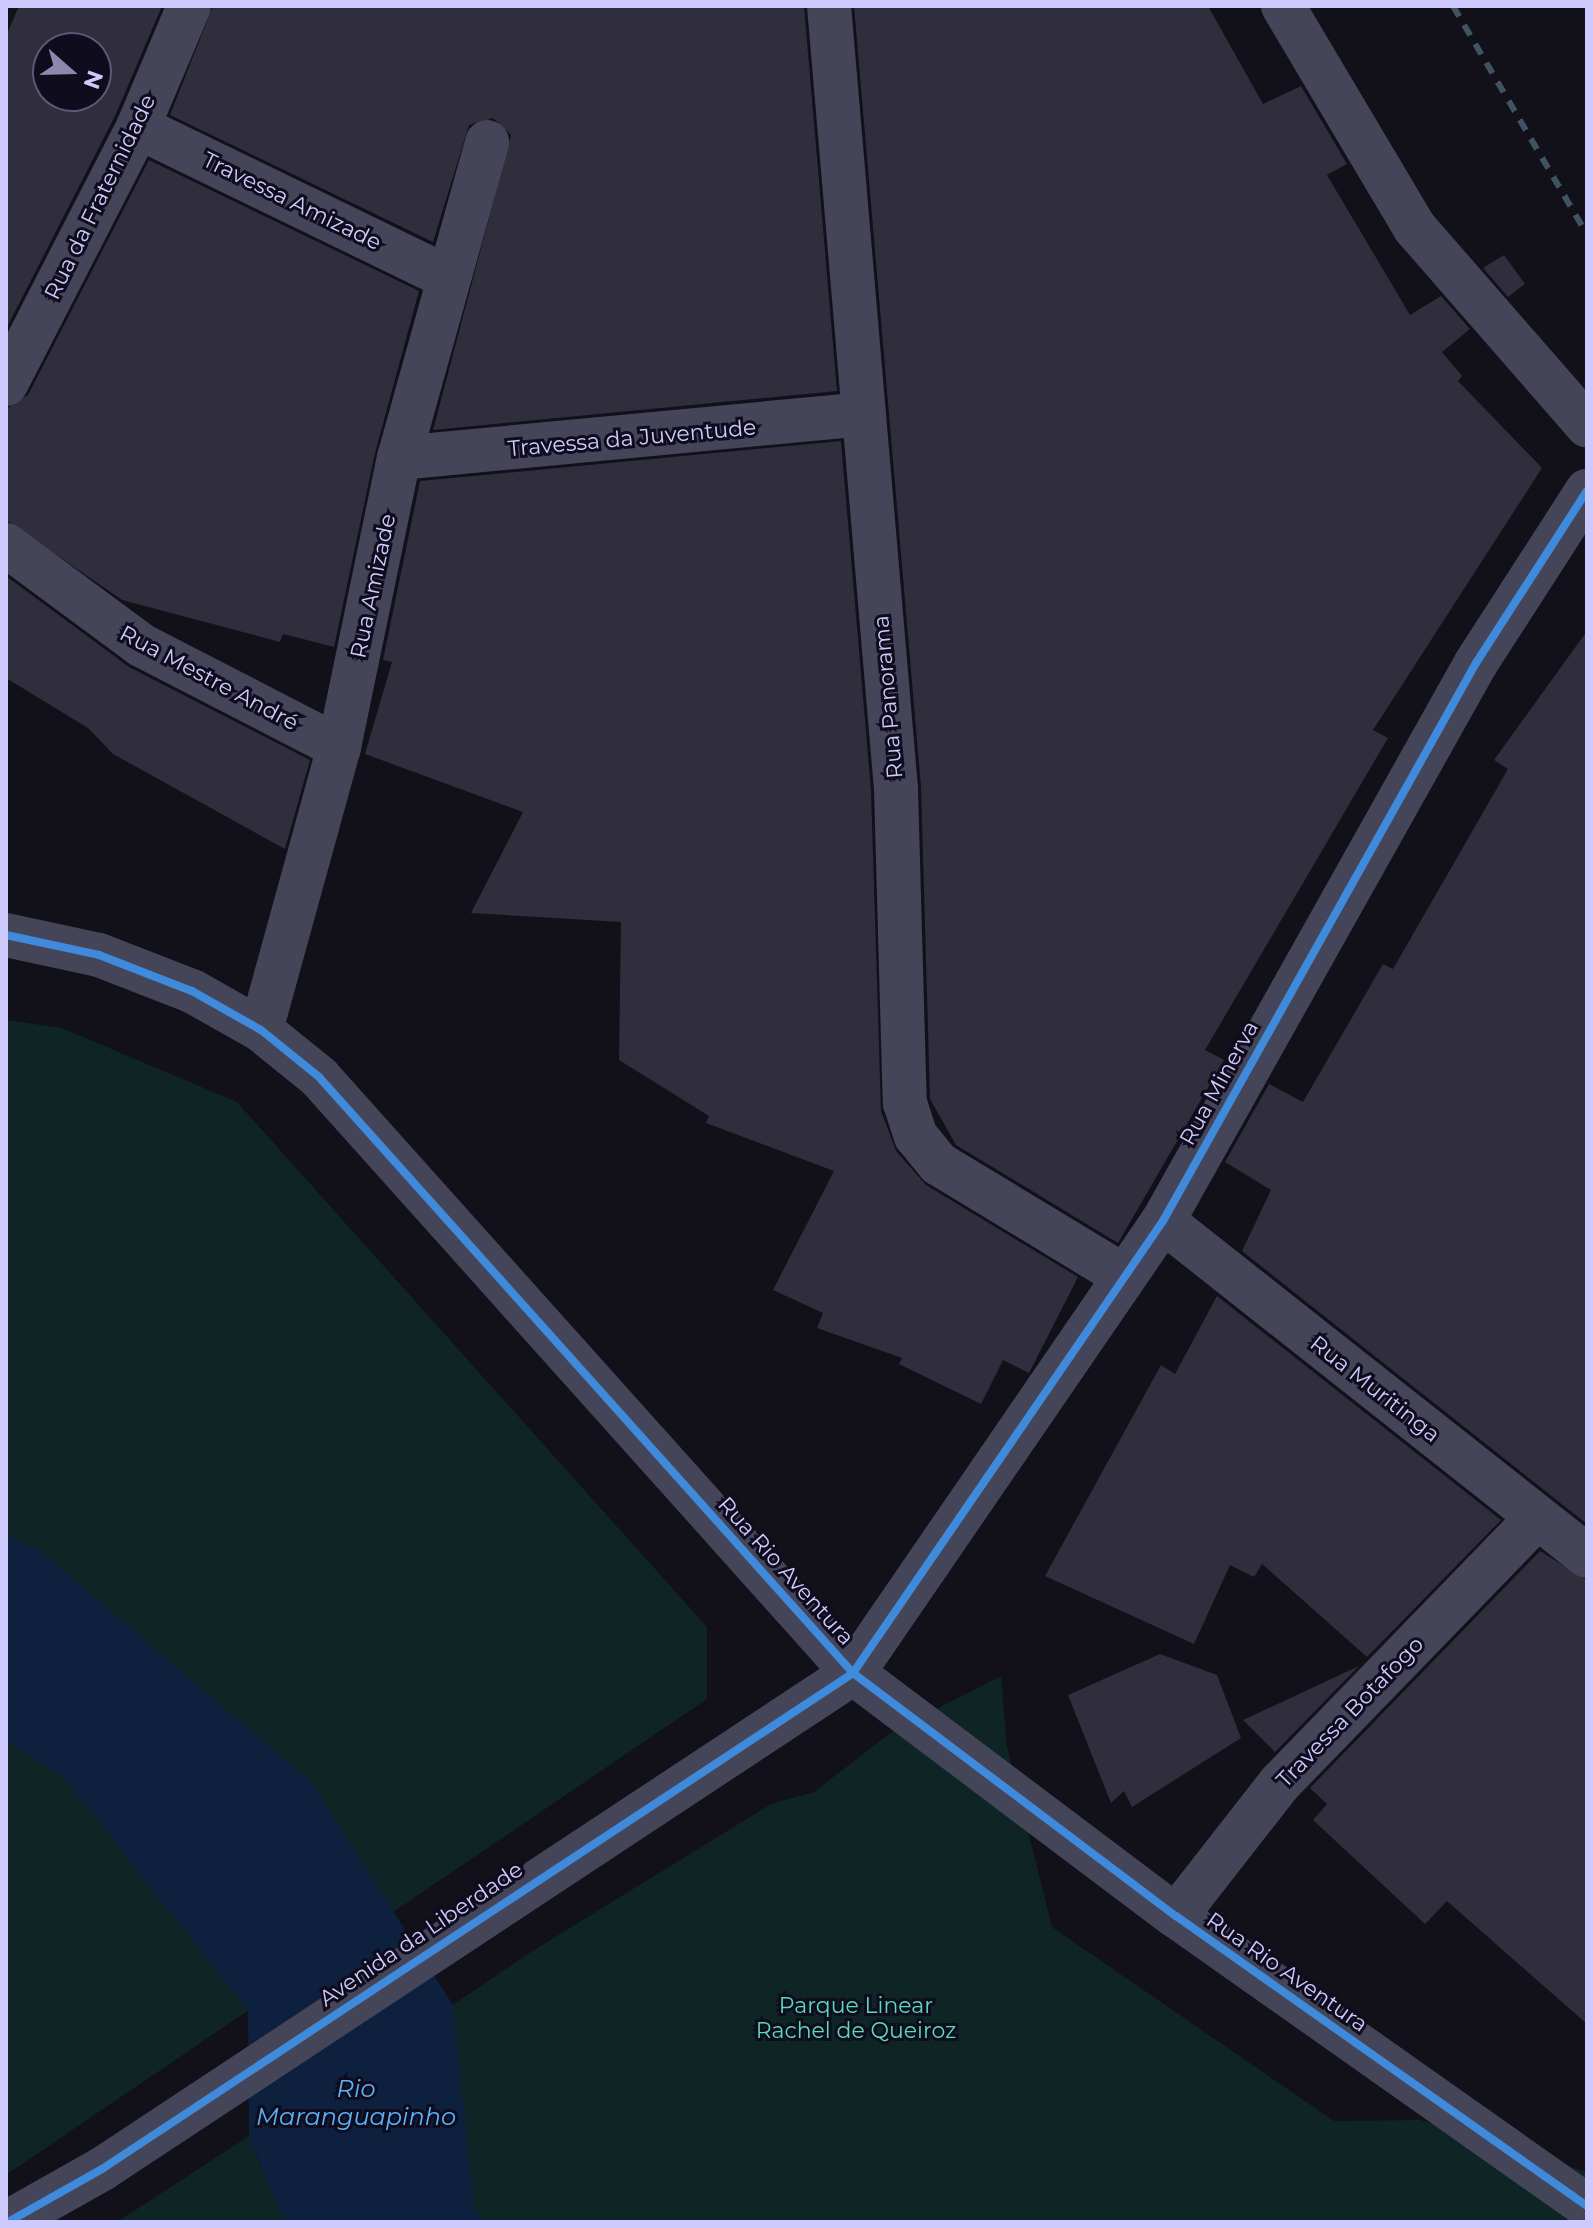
<!DOCTYPE html>
<html>
<head>
<meta charset="utf-8">
<style>
	body { margin:0 }
	#map { position:relative; width:1593px; height:2228px; overflow:hidden; background:#121019; font-family:Montserrat,sans-serif }
	div>[style] { position:absolute }
	.green>* { inset:0; background:#0f2424 }
	.water>* { inset:0; background:#0d203d }
	.building>* { inset:0; background:#302d3c }
	.minor>* { height:44px; margin:-22px; padding:0 22px; transform-origin:22px; border-radius:22px; background:#45455a }
	.rail>* { height:6px; margin-top:-3px; transform-origin:0; background:repeating-linear-gradient(90deg,#3f5362 0 12px,transparent 0 22px) }
	.cycleway>* { height:8px; margin:-4px; padding:0 4px; transform-origin:4px; border-radius:4px; background:#408adc }
	span { translate:-50% -50%; white-space:nowrap; text-align:center; line-height:1.15; -webkit-text-stroke:6px #0f0c1d; paint-order:stroke }
	.street-label { font-size:22px; color:#cfcafe }
	.park-label { font-size:22px; color:#59dbb8 }
	.water-label { font-size:24px; color:#5ab3fb; font-style:italic }
	.frame { position:absolute; inset:0; border:8px solid #cfcafe; pointer-events:none }
	.north { position:absolute; left:32px; top:32px; width:80px; height:80px; box-sizing:border-box; background:#0f0c1d; border:2px solid #5c5877; border-radius:50%; rotate:110deg; font-size:22px; font-weight:700; line-height:32px; text-align:center; color:#cfcafe }
	.north::after { content:''; display:block; margin:auto; width:28px; height:36px; background:#8d89ae; clip-path:polygon(50% 0,100% 100%,50% 72%,0 100%) }
</style>
</head>
<body>
<div id="map">
	<div class="green">
		<div style="clip-path:polygon(6px 1020px,62px 1028px,237px 1102px,707px 1627px,707px 1699px,6px 2175px)"></div>
		<div style="clip-path:polygon(1001px 1676px,1007px 1747px,1052px 1927px,1334px 2121px,1420px 2120px,1587px 2172px,1587px 2222px,117px 2222px,249px 2136px,263px 2171px,457px 2046px,453px 2005px,526px 1955px,771px 1804px,814px 1792px,893px 1731px)"></div>
	</div>
	<div class="water">
		<div style="clip-path:polygon(6px 1535px,38px 1549px,311px 1782px,453px 2005px,474px 2207px,483px 2222px,284px 2222px,249px 2136px,248px 2010px,65px 1779px,6px 1740px)"></div>
	</div>
	<div class="building">
		<div style="clip-path:polygon(evenodd,19px 6px,162px 6px,115px 116px,6px 329px,6px 36px,19px 6px,48px 48px,96px 48px,96px 96px,48px 96px,48px 48px)"></div>
		<div style="clip-path:polygon(213px 6px,804px 6px,837px 391px,433px 430px,511px 135px,493px 118px,469px 125px,433px 242px,170px 115px)"></div>
		<div style="clip-path:polygon(854px 6px,1208px 6px,1263px 104px,1301px 86px,1347px 164px,1327px 175px,1410px 315px,1441px 296px,1470px 329px,1442px 352px,1462px 376px,1458px 381px,1542px 468px,1373px 730px,1388px 738px,1205px 1050px,1224px 1060px,1118px 1243px,956px 1145px,930px 1099px,921px 787px)"></div>
		<div style="clip-path:polygon(149px 160px,419px 291px,375px 453px,334px 647px,283px 634px,280px 642px,122px 600px,6px 520px,6px 409px,28px 395px)"></div>
		<div style="clip-path:polygon(1504px 255px,1525px 284px,1508px 297px,1483px 268px)"></div>
		<div style="clip-path:polygon(841px 441px,871px 790px,881px 1111px,896px 1151px,926px 1185px,1078px 1277px,1029px 1373px,1003px 1360px,981px 1404px,899px 1364px,902px 1358px,817px 1328px,823px 1313px,773px 1290px,834px 1171px,706px 1123px,709px 1116px,619px 1060px,621px 922px,471px 913px,523px 812px,365px 754px,392px 662px,383px 660px,420px 481px)"></div>
		<div style="clip-path:polygon(6px 576px,129px 667px,310px 760px,285px 849px,113px 754px,88px 728px,6px 678px)"></div>
		<div style="clip-path:polygon(1587px 631px,1587px 1524px,1242px 1251px,1271px 1190px,1225px 1162px,1269px 1084px,1303px 1102px,1383px 964px,1393px 969px,1508px 769px,1494px 760px)"></div>
		<div style="clip-path:polygon(1217px 1296px,1501px 1520px,1367px 1657px,1262px 1564px,1254px 1577px,1230px 1565px,1194px 1644px,1045px 1576px,1161px 1365px,1175px 1374px)"></div>
		<div style="clip-path:polygon(1540px 1551px,1587px 1580px,1587px 2024px,1447px 1901px,1425px 1924px,1313px 1820px,1327px 1804px,1310px 1788px)"></div>
		<div style="clip-path:polygon(1160px 1654px,1217px 1675px,1241px 1738px,1132px 1807px,1124px 1791px,1111px 1803px,1068px 1695px)"></div>
		<div style="clip-path:polygon(1359px 1666px,1275px 1752px,1243px 1720px)"></div>
	</div>
	<div class="minor">
		<div style="left:829px;top:6px;width:786px;rotate:85.11deg"></div>
		<div style="left:896px;top:789px;width:314px;rotate:88.4deg"></div>
		<div style="left:905px;top:1103px;width:35px;rotate:72deg"></div>
		<div style="left:916px;top:1136px;width:36px;rotate:51deg"></div>
		<div style="left:939px;top:1164px;width:216px;rotate:31.2deg"></div>
		<div style="left:1283px;top:6px;width:258px;rotate:59.3deg"></div>
		<div style="left:1415px;top:228px;width:262px;rotate:48.9deg"></div>
		<div style="left:138px;top:127px;width:341px;rotate:25.9deg"></div>
		<div style="left:6px;top:384px;width:289px;rotate:-62.8deg"></div>
		<div style="left:138px;top:127px;width:131px;rotate:-67.1deg"></div>
		<div style="left:399px;top:458px;width:467px;rotate:-5.4deg"></div>
		<div style="left:6px;top:545px;width:168px;rotate:36.5deg"></div>
		<div style="left:141px;top:645px;width:223px;rotate:27.3deg"></div>
		<div style="left:6px;top:935px;width:95px;rotate:12.1deg"></div>
		<div style="left:99px;top:955px;width:100px;rotate:21.2deg"></div>
		<div style="left:192px;top:991px;width:79px;rotate:29.5deg"></div>
		<div style="left:261px;top:1030px;width:75px;rotate:39deg"></div>
		<div style="left:319px;top:1077px;width:800px;rotate:48.14deg"></div>
		<div style="left:853px;top:1673px;width:404px;rotate:37deg"></div>
		<div style="left:1176px;top:1916px;width:503px;rotate:35.21deg"></div>
		<div style="left:261px;top:1030px;width:294px;rotate:-74.6deg"></div>
		<div style="left:339px;top:747px;width:295px;rotate:-78.3deg"></div>
		<div style="left:399px;top:458px;width:328px;rotate:-74.4deg"></div>
		<div style="left:1163px;top:1221px;width:540px;rotate:38.31deg"></div>
		<div style="left:1176px;top:1916px;width:169px;rotate:-52deg"></div>
		<div style="left:1280px;top:1783px;width:369px;rotate:-45.9deg"></div>
		<div style="left:8px;top:2222px;width:108px;rotate:-29.4deg"></div>
		<div style="left:102px;top:2169px;width:900px;rotate:-33.44deg"></div>
		<div style="left:853px;top:1673px;width:548px;rotate:-55.56deg"></div>
		<div style="left:1163px;top:1221px;width:640px;rotate:-60.71deg"></div>
		<div style="left:1476px;top:663px;width:205px;rotate:-57.2deg"></div>
	</div>
	<div class="rail">
		<div style="left:1453px;top:6px;width:264px;rotate:59.6deg"></div>
	</div>
	<div class="cycleway">
		<div style="left:6px;top:935px;width:95px;rotate:12.1deg"></div>
		<div style="left:99px;top:955px;width:100px;rotate:21.2deg"></div>
		<div style="left:192px;top:991px;width:79px;rotate:29.5deg"></div>
		<div style="left:261px;top:1030px;width:75px;rotate:39deg"></div>
		<div style="left:319px;top:1077px;width:800px;rotate:48.14deg"></div>
		<div style="left:853px;top:1673px;width:404px;rotate:37deg"></div>
		<div style="left:1176px;top:1916px;width:503px;rotate:35.21deg"></div>
		<div style="left:8px;top:2222px;width:108px;rotate:-29.4deg"></div>
		<div style="left:102px;top:2169px;width:900px;rotate:-33.44deg"></div>
		<div style="left:853px;top:1673px;width:548px;rotate:-55.56deg"></div>
		<div style="left:1163px;top:1221px;width:640px;rotate:-60.71deg"></div>
		<div style="left:1476px;top:663px;width:205px;rotate:-57.2deg"></div>
	</div>
	<div class="street-label">
		<span style="left:100px;top:197px;rotate:-64deg">Rua da Fraternidade</span>
		<span style="left:292px;top:201px;rotate:26deg">Travessa Amizade</span>
		<span style="left:632px;top:438px;rotate:-5deg">Travessa da Juventude</span>
		<span style="left:373px;top:586px;rotate:-78deg">Rua Amizade</span>
		<span style="left:209px;top:678px;rotate:28deg">Rua Mestre André</span>
		<span style="left:888px;top:697px;rotate:-95deg">Rua Panorama</span>
		<span style="left:1219px;top:1083px;rotate:-61deg">Rua Minerva</span>
		<span style="left:1375px;top:1389px;rotate:38deg">Rua Muritinga</span>
		<span style="left:786px;top:1571px;rotate:48deg">Rua Rio Aventura</span>
		<span style="left:1350px;top:1712px;rotate:-46deg">Travessa Botafogo</span>
		<span style="left:421px;top:1934px;rotate:-34deg">Avenida da Liberdade</span>
		<span style="left:1287px;top:1972px;rotate:35deg">Rua Rio Aventura</span>
	</div>
	<div class="park-label">
		<span style="left:856px;top:2018px">Parque Linear<br>Rachel de Queiroz</span>
	</div>
	<div class="water-label">
		<span style="left:356px;top:2103px">Rio<br>Maranguapinho</span>
	</div>
	<div class="frame"></div>
	<div class="north">N</div>
</div>
</body>
</html>
